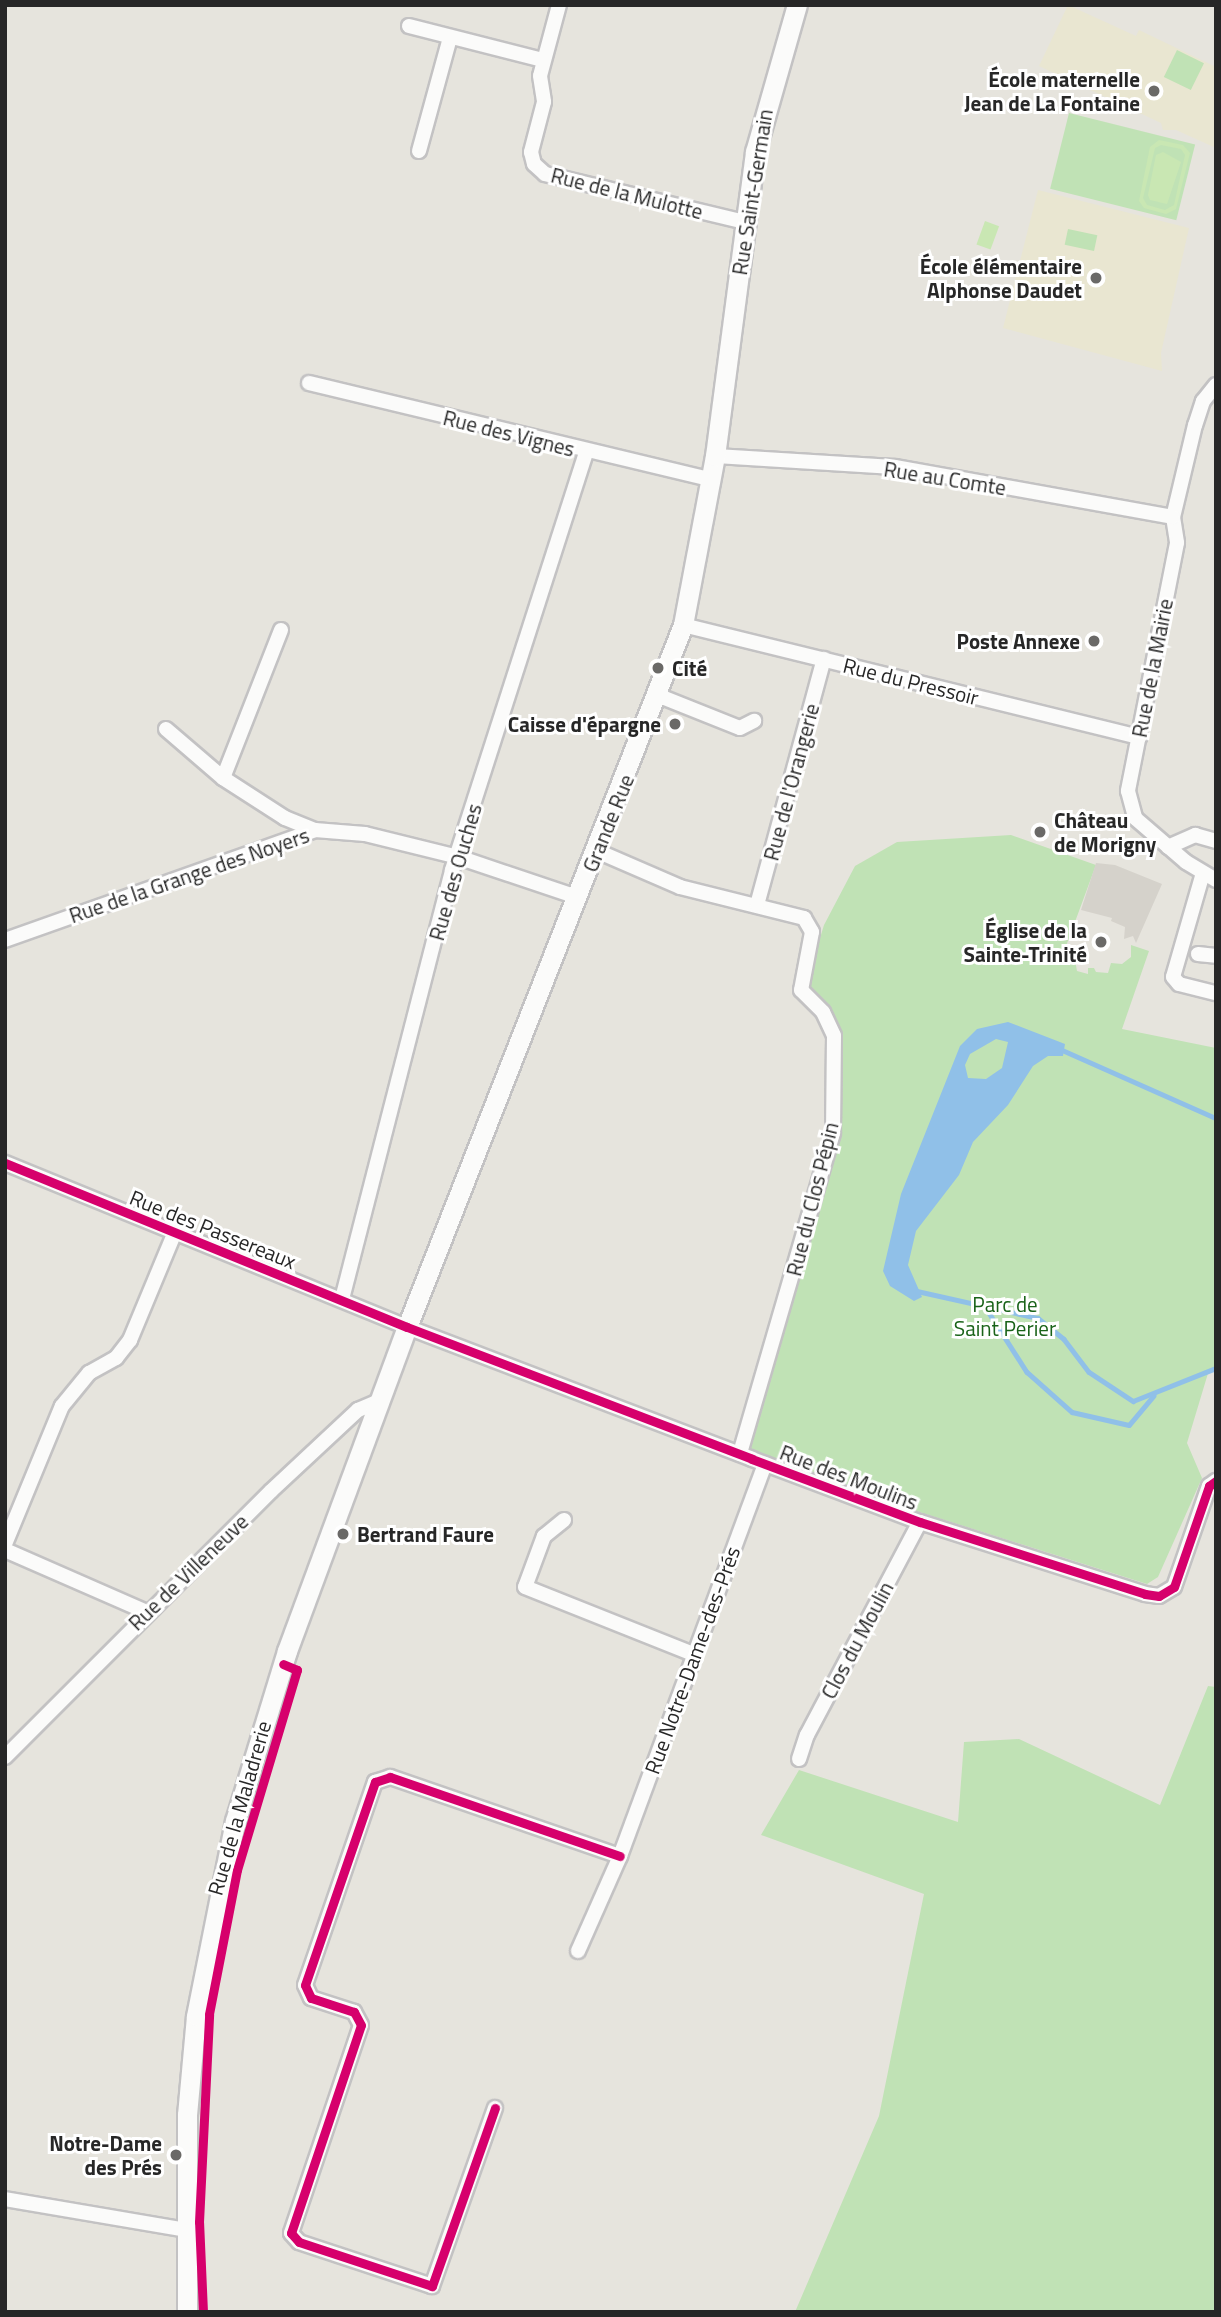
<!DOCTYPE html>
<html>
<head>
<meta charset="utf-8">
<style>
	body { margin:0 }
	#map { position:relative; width:1221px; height:2317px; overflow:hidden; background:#e6e4dd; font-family:"Titillium Web",sans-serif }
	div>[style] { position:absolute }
	.education>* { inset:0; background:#e9e6d1 }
	.green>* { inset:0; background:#c0e2b5; transform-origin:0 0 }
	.pitch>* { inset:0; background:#c9e7b3; transform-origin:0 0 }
	.plaza>* { inset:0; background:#d5d2cb }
	.water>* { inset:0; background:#90c0e8 }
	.stream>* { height:4.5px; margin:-2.25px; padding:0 2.25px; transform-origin:2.25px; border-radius:2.25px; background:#90c0e8 }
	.roads { filter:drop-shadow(2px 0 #c3c2c3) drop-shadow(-2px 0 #c3c2c3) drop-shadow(0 2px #c3c2c3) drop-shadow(0 -2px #c3c2c3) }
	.street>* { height:14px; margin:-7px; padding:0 7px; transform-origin:7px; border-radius:7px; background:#fbfbfa }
	.secondary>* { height:19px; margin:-9.5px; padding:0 9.5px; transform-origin:9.5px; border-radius:9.5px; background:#fbfbfa }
	.cycleway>* { height:9px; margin:-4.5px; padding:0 4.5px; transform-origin:4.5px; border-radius:4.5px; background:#d6006c }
	.dots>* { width:19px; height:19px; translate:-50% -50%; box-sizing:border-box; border:4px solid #fff; border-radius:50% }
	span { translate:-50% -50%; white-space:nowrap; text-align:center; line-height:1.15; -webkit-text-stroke:6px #fff; paint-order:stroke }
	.poi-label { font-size:21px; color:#272727; font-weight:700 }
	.right { translate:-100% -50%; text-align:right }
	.left { translate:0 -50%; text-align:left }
	.street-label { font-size:21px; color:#272727 }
	.park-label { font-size:21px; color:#1a6319 }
	.frame { position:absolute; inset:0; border:7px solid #272727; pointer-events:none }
</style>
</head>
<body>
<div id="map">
	<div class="education">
		<div style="clip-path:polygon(1068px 5px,1136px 36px,1139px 30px,1216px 67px,1216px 148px,1176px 130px,1163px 130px,1161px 123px,1039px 66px)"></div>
		<div style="clip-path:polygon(1038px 190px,1189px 228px,1161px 353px,1162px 371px,1003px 328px)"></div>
	</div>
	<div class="green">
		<div style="left:1177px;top:50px;width:30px;height:30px;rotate:26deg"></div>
		<div style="left:1069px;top:113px;width:130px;height:78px;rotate:14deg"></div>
		<div style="left:1068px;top:229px;width:30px;height:16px;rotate:12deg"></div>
		<div style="clip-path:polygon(1011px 835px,1096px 865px,1062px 957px,1075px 960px,1077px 971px,1088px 974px,1088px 968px,1094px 968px,1096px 972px,1108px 973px,1111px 963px,1122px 964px,1131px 957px,1131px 945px,1149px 951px,1122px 1029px,1216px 1048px,1216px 1368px,1209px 1370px,1187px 1443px,1202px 1478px,1158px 1577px,1147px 1584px,875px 1498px,750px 1450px,837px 1133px,841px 1087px,837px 1024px,806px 984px,824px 925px,855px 866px,897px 842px)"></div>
		<div style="clip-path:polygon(1208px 1686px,1216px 1687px,1216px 2312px,795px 2312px,879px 2116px,924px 1894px,761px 1835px,799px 1770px,958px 1822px,964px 1742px,1019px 1739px,1160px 1805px)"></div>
	</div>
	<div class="pitch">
		<div style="clip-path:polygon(evenodd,1159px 140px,1183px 145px,1190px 153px,1176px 209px,1166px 214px,1144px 208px,1139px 201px,1150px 147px,1159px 140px,1161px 145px,1181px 149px,1185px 155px,1174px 205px,1165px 210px,1147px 205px,1143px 198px,1155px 148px,1161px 145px)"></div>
		<div style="clip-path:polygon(1163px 152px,1181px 162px,1167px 204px,1150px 200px,1148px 195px,1156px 155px)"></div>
		<div style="left:985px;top:221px;width:15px;height:25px;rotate:20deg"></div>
	</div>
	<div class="plaza">
		<div style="clip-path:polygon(1096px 863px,1115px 865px,1162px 884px,1136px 943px,1133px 936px,1124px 939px,1125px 927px,1111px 921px,1112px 918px,1081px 910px)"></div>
	</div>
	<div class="water">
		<div style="clip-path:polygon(evenodd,1008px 1022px,1065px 1044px,1063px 1056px,1048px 1056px,1033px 1066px,1008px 1105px,973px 1142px,959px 1175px,916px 1231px,908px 1265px,922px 1297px,914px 1301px,890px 1286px,883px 1271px,901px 1194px,960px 1046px,977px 1029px,1008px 1022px,996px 1039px,1008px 1042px,1002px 1068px,986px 1079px,968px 1078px,965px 1065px,970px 1054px,996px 1039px)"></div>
	</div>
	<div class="stream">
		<div style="left:1060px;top:1049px;width:171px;rotate:23.9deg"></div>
		<div style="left:917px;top:1291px;width:124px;rotate:12.6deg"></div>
		<div style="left:1038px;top:1318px;width:33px;rotate:39deg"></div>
		<div style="left:1064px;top:1339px;width:41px;rotate:52.9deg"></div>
		<div style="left:1089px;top:1372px;width:53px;rotate:33.4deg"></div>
		<div style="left:1133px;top:1401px;width:89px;rotate:-21.7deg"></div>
		<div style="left:986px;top:1308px;width:76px;rotate:57.4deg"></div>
		<div style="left:1027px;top:1372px;width:60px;rotate:41.6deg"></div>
		<div style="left:1072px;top:1412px;width:58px;rotate:12.8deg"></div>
		<div style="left:1129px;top:1425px;width:38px;rotate:-50deg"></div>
	</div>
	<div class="roads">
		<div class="street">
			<div style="left:559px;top:5px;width:73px;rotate:105deg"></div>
			<div style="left:540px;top:76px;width:26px;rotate:81deg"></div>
			<div style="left:544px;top:102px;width:52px;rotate:104.6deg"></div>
			<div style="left:531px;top:152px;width:12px;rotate:76deg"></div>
			<div style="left:534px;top:164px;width:15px;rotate:42deg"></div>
			<div style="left:545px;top:174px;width:206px;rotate:13.5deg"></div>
			<div style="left:409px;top:26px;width:137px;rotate:14.3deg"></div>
			<div style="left:419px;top:151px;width:117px;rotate:-74.7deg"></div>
			<div style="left:309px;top:383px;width:412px;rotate:13.5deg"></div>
			<div style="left:1216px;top:385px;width:21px;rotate:129deg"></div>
			<div style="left:1203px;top:401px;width:25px;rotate:108deg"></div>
			<div style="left:1195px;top:425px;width:95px;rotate:103.4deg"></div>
			<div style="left:1173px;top:517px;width:26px;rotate:81deg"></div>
			<div style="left:1177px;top:543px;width:253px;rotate:101.2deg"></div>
			<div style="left:1128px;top:791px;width:28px;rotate:75deg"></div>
			<div style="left:1135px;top:818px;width:67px;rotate:40.8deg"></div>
			<div style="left:1186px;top:862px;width:35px;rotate:31deg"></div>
			<div style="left:715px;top:456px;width:180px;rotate:3.5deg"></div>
			<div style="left:895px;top:467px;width:282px;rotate:10.2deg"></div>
			<div style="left:683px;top:625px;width:470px;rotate:13.8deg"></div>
			<div style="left:657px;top:695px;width:89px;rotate:21.7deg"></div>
			<div style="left:740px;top:728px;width:16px;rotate:-27deg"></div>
			<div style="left:166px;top:729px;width:75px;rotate:40.7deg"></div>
			<div style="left:223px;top:778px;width:74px;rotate:32.8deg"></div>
			<div style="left:285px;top:818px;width:32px;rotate:22deg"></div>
			<div style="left:223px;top:778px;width:159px;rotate:-68.6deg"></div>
			<div style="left:1168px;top:847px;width:30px;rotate:-24deg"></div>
			<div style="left:1195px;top:835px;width:22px;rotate:16deg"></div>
			<div style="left:597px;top:851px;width:90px;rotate:23.4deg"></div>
			<div style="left:680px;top:887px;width:128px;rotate:14deg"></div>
			<div style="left:804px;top:918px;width:16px;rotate:60deg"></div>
			<div style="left:812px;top:932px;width:59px;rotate:100.7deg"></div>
			<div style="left:801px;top:990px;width:31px;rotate:45deg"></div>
			<div style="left:823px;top:1012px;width:26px;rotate:65deg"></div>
			<div style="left:834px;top:1036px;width:97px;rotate:90.6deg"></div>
			<div style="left:833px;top:1133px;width:334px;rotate:106.2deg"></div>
			<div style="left:1203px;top:873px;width:108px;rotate:106.1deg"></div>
			<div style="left:1173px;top:977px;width:9px;rotate:49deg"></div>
			<div style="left:1179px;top:984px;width:38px;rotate:14deg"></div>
			<div style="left:757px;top:905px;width:255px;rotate:-74.8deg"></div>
			<div style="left:5px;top:940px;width:329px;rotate:-19.5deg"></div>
			<div style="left:315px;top:830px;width:50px;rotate:4.6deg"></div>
			<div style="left:365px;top:834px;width:96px;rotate:13.9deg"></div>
			<div style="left:458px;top:857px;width:126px;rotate:18.6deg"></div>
			<div style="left:1198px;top:954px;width:18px;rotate:6deg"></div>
			<div style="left:5px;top:1163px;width:434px;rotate:22.2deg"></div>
			<div style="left:407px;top:1327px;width:369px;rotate:20.9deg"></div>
			<div style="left:752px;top:1459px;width:179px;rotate:20.6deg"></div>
			<div style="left:920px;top:1522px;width:236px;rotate:17.7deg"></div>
			<div style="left:1145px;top:1594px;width:14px;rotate:8deg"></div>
			<div style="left:1159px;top:1596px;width:17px;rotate:-31deg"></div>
			<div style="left:1174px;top:1587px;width:107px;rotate:-70.9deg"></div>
			<div style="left:1209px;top:1486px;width:9px;rotate:-36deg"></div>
			<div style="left:342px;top:1299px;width:443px;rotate:-75.6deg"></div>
			<div style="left:452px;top:870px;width:439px;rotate:-72.2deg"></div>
			<div style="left:564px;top:1520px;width:26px;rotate:141deg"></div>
			<div style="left:544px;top:1536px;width:54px;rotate:110.4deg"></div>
			<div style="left:525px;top:1587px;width:181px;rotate:21.7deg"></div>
			<div style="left:5px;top:1544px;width:149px;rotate:-67.6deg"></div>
			<div style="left:62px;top:1406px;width:43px;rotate:-50.7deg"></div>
			<div style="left:89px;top:1373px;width:31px;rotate:-29deg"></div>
			<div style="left:116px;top:1358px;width:23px;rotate:-52deg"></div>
			<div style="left:130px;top:1340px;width:117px;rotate:-67.4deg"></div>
			<div style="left:5px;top:1550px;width:155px;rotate:23.6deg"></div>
			<div style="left:5px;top:1757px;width:376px;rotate:-45deg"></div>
			<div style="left:271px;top:1491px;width:119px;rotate:-43deg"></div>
			<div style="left:358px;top:1410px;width:25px;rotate:-23deg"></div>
			<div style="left:799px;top:1759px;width:25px;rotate:-72deg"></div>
			<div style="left:807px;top:1735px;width:241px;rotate:-62.1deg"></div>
			<div style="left:578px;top:1951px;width:104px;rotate:-66.1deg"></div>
			<div style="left:620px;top:1856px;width:418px;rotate:-69.7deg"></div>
			<div style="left:495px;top:2108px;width:189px;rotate:109.5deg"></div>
			<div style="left:432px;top:2286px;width:140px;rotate:-161.7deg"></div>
			<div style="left:299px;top:2242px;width:12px;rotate:-132deg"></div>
			<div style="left:291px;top:2233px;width:219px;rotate:-71.4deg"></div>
			<div style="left:361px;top:2025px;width:15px;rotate:-118deg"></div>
			<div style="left:354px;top:2012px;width:45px;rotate:-162deg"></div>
			<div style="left:311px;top:1998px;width:14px;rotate:-115deg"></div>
			<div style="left:305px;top:1985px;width:215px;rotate:-71deg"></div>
			<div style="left:375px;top:1782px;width:16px;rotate:-18deg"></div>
			<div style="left:390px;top:1777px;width:243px;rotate:19deg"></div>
			<div style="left:5px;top:2199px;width:184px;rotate:9.7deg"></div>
		</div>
		<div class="secondary">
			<div style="left:187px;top:2312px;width:197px;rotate:-90deg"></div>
			<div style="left:187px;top:2115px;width:99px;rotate:-84.8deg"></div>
			<div style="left:196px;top:2016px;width:199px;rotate:-78.7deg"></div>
			<div style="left:235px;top:1821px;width:178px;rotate:-73deg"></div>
			<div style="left:287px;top:1651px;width:346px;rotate:-69.7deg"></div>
			<div style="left:407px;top:1327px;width:754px;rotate:-68.54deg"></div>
			<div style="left:683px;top:625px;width:172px;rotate:-79.3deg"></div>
			<div style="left:715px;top:456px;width:307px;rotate:-82.5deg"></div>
			<div style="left:755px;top:152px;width:153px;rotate:-74.1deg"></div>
		</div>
	</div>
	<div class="cycleway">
		<div style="left:5px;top:1163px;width:434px;rotate:22.2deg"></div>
		<div style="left:407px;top:1327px;width:369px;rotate:20.9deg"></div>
		<div style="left:752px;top:1459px;width:179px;rotate:20.6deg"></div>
		<div style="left:920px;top:1522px;width:236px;rotate:17.7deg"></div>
		<div style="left:1145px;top:1594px;width:14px;rotate:8deg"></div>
		<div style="left:1159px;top:1596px;width:17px;rotate:-31deg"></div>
		<div style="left:1174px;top:1587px;width:107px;rotate:-70.9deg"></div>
		<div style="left:1209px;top:1486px;width:9px;rotate:-36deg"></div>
		<div style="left:495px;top:2108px;width:189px;rotate:109.5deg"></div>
		<div style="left:432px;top:2286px;width:140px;rotate:-161.7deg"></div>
		<div style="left:299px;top:2242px;width:12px;rotate:-132deg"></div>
		<div style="left:291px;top:2233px;width:219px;rotate:-71.4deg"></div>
		<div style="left:361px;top:2025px;width:15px;rotate:-118deg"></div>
		<div style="left:354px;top:2012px;width:45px;rotate:-162deg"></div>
		<div style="left:311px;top:1998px;width:14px;rotate:-115deg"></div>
		<div style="left:305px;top:1985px;width:215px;rotate:-71deg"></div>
		<div style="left:375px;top:1782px;width:16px;rotate:-18deg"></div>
		<div style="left:390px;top:1777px;width:243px;rotate:19deg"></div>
		<div style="left:203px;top:2312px;width:90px;rotate:-92.5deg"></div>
		<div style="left:199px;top:2222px;width:208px;rotate:-87.2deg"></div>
		<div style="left:209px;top:2014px;width:147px;rotate:-79deg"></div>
		<div style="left:237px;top:1870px;width:209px;rotate:-73.3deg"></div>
		<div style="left:297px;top:1670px;width:15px;rotate:-157deg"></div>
	</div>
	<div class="dots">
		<div style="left:1154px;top:91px;background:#6a6967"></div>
		<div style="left:1096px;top:278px;background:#6a6967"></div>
		<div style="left:1094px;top:641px;background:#6a6967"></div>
		<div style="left:658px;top:668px;background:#6a6967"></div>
		<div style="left:675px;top:724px;background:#6a6967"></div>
		<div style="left:1040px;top:832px;background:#6a6967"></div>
		<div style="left:1101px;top:942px;background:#6a6967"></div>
		<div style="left:343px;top:1534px;background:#6a6967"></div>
		<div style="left:176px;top:2155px;background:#6a6967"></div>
	</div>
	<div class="poi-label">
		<span class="right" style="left:1140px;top:91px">École maternelle<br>Jean de La Fontaine</span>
		<span class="right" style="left:1082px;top:278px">École élémentaire<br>Alphonse Daudet</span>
		<span class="right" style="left:1080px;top:641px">Poste Annexe</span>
		<span class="left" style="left:672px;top:668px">Cité</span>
		<span class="right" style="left:661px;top:724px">Caisse d'épargne</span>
		<span class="left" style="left:1054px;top:832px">Château<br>de Morigny</span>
		<span class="right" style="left:1087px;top:942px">Église de la<br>Sainte-Trinité</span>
		<span class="left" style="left:357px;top:1534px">Bertrand Faure</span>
		<span class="right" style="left:162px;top:2155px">Notre-Dame<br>des Prés</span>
	</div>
	<div class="street-label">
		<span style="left:752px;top:192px;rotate:-81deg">Rue Saint-Germain</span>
		<span style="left:627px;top:193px;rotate:14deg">Rue de la Mulotte</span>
		<span style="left:509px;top:433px;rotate:14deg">Rue des Vignes</span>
		<span style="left:945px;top:478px;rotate:9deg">Rue au Comte</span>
		<span style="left:1152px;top:668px;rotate:-79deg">Rue de la Mairie</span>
		<span style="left:911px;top:681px;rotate:14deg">Rue du Pressoir</span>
		<span style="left:791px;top:782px;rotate:-75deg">Rue de l'Orangerie</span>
		<span style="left:608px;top:823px;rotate:-68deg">Grande Rue</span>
		<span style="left:455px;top:872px;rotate:-74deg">Rue des Ouches</span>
		<span style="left:189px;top:875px;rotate:-19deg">Rue de la Grange des Noyers</span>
		<span style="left:812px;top:1199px;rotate:-76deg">Rue du Clos Pépin</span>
		<span style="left:213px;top:1229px;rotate:22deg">Rue des Passereaux</span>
		<span style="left:849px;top:1477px;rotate:21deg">Rue des Moulins</span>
		<span style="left:188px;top:1572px;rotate:-44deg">Rue de Villeneuve</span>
		<span style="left:857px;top:1640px;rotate:-62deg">Clos du Moulin</span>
		<span style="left:692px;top:1660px;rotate:-70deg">Rue Notre-Dame-des-Prés</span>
		<span style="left:239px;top:1808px;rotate:-74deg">Rue de la Maladrerie</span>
	</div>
	<div class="park-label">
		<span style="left:1005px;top:1316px">Parc de<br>Saint Perier</span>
	</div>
	<div class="frame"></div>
</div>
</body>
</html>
